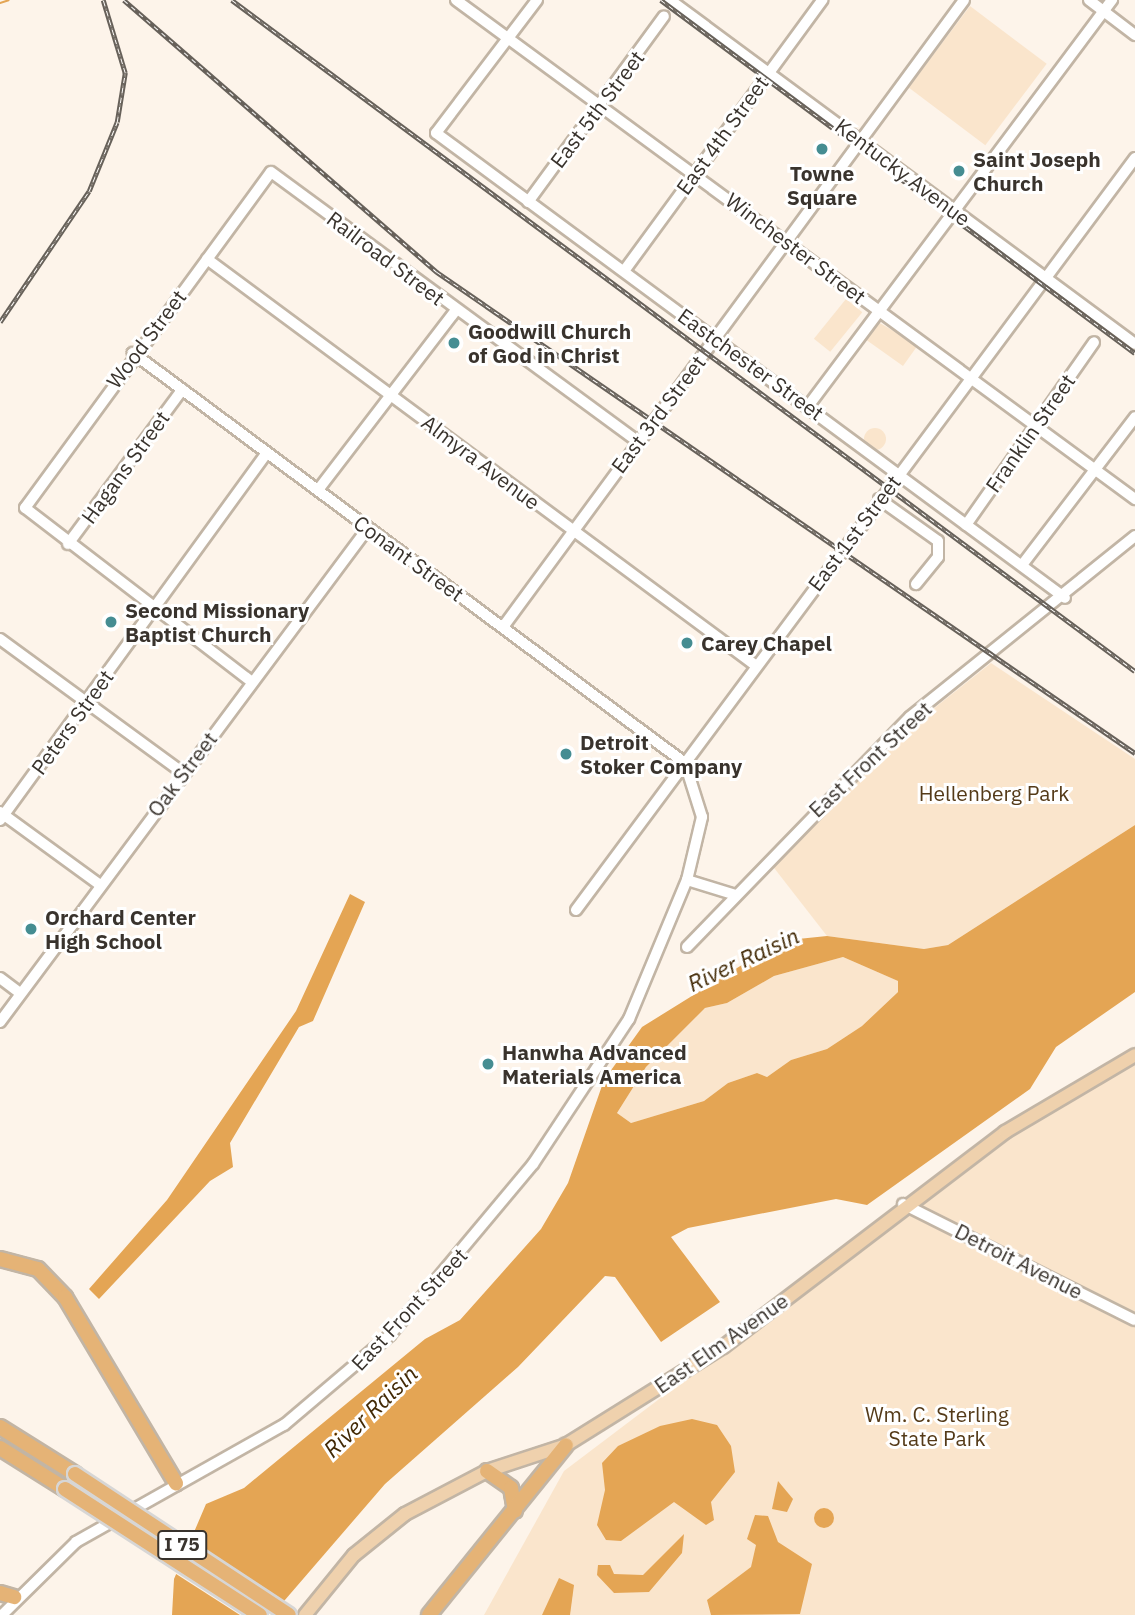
<!DOCTYPE html>
<html>
<head>
<meta charset="utf-8">
<style>
	body { margin:0 }
	#map { position:relative; width:1135px; height:1615px; overflow:hidden; background:#fdf4ea; font-family:"IBM Plex Sans",sans-serif }
	div>[style] { position:absolute }
	.green>* { inset:0; background:#fae5cc; transform-origin:0 0 }
	.round { border-radius:50% }
	.water>* { inset:0; background:#e4a554 }
	.pier>* { inset:0; background:#fdf4ea }
	.stream>* { height:2px; margin:-1px; padding:0 1px; transform-origin:1px; border-radius:1px; background:#e4a554 }
	.roads { filter:drop-shadow(2px 0 #c2b5a5) drop-shadow(-2px 0 #c2b5a5) drop-shadow(0 2px #c2b5a5) drop-shadow(0 -2px #c2b5a5) }
	.minor>* { height:10px; margin:-5px; padding:0 5px; transform-origin:5px; border-radius:5px; background:#fff }
	.major>* { height:12px; margin:-6px; padding:0 6px; transform-origin:6px; border-radius:6px; background:#efd1ad }
	.highway>* { height:14px; margin:-7px; padding:0 7px; transform-origin:7px; border-radius:7px; background:#e5b376 }
	.rail>* { height:4.5px; margin-top:-2.25px; transform-origin:0; background:repeating-linear-gradient(90deg,#fff 0 5px,#67615a 0 10px); box-sizing:border-box; border-block:2px solid #67615a }
	.bridges { filter:drop-shadow(2px 0 #d7d6d5) drop-shadow(-2px 0 #d7d6d5) drop-shadow(0 2px #d7d6d5) drop-shadow(0 -2px #d7d6d5) }
	.highway-bridge>* { height:14px; margin:-7px; padding:0 7px; transform-origin:7px; border-radius:7px; background:#e5b376 }
	.dots>* { width:19px; height:19px; translate:-50% -50%; box-sizing:border-box; border:4px solid #fff; border-radius:50% }
	span { translate:-50% -50%; white-space:nowrap; text-align:center; line-height:1.15; -webkit-text-stroke:6px #fff; paint-order:stroke }
	.shield-label span { padding:2px 5px; background:#fff; border:2px solid; border-radius:5px; -webkit-text-stroke-width:0 }
	.shield-label { font-size:19px; color:#39332d; font-weight:700 }
	.street-label { font-size:21px; color:#39332d }
	.poi-label { font-size:21px; color:#39332d; font-weight:700 }
	.left { translate:0 -50%; text-align:left }
	.park-label { font-size:21px; color:#543a18 }
	.water-label { font-size:23px; color:#422905; font-style:italic }
</style>
</head>
<body>
<div id="map">
	<div class="green">
		<div style="left:970px;top:6px;width:96px;height:102px;rotate:37deg"></div>
		<div style="left:846px;top:299px;width:21px;height:51px;rotate:39deg"></div>
		<div style="clip-path:polygon(878px 322px,918px 345px,903px 366px,865px 339px)"></div>
		<div class="round" style="left:864px;top:428px;width:22px;height:22px"></div>
		<div style="clip-path:polygon(991px 663px,1135px 759px,1135px 825px,948px 945px,924px 949px,827px 936px,771px 864px,903px 733px)"></div>
		<div style="clip-path:polygon(843px 957px,898px 981px,898px 992px,862px 1026px,827px 1049px,791px 1060px,767px 1077px,757px 1073px,728px 1083px,704px 1101px,631px 1123px,617px 1113px,646px 1067px,705px 1008px,727px 1003px,774px 976px)"></div>
		<div style="clip-path:polygon(1135px 1061px,1135px 1615px,484px 1615px,564px 1471px,1027px 1121px)"></div>
	</div>
	<div class="water">
		<div style="clip-path:polygon(evenodd,1135px 825px,1135px 992px,1056px 1047px,1030px 1089px,867px 1205px,836px 1199px,688px 1228px,671px 1237px,720px 1302px,661px 1342px,615px 1277px,605px 1276px,518px 1367px,385px 1484px,272px 1615px,172px 1615px,174px 1579px,206px 1504px,244px 1488px,425px 1339px,460px 1320px,541px 1229px,568px 1183px,604px 1080px,642px 1027px,766px 950px,798px 939px,827px 936px,924px 949px,948px 945px,1135px 825px,843px 957px,898px 981px,898px 992px,862px 1026px,827px 1049px,791px 1060px,767px 1077px,757px 1073px,728px 1083px,704px 1101px,631px 1123px,617px 1113px,646px 1067px,705px 1008px,727px 1003px,774px 976px,843px 957px)"></div>
		<div style="clip-path:polygon(350px 894px,365px 902px,313px 1021px,299px 1027px,230px 1143px,233px 1167px,210px 1181px,99px 1299px,89px 1289px,167px 1200px,296px 1011px)"></div>
		<div style="clip-path:polygon(692px 1419px,717px 1425px,731px 1446px,735px 1472px,711px 1502px,714px 1520px,706px 1525px,674px 1502px,621px 1541px,606px 1540px,597px 1525px,605px 1490px,602px 1463px,618px 1446px,660px 1426px)"></div>
		<div style="clip-path:polygon(778px 1481px,793px 1499px,787px 1512px,772px 1509px)"></div>
		<div class="round" style="left:814px;top:1508px;width:20px;height:20px"></div>
		<div style="clip-path:polygon(755px 1515px,768px 1516px,778px 1542px,812px 1564px,800px 1614px,711px 1615px,707px 1600px,751px 1567px,756px 1545px,747px 1539px)"></div>
		<div style="clip-path:polygon(684px 1534px,682px 1553px,649px 1592px,614px 1593px,597px 1575px,598px 1565px,610px 1565px,614px 1574px,643px 1575px)"></div>
		<div style="clip-path:polygon(559px 1578px,574px 1585px,570px 1615px,542px 1615px)"></div>
	</div>
	<div class="pier">
		<div style="clip-path:polygon(189px 1539px,286px 1603px,277px 1615px,240px 1615px,173px 1572px)"></div>
	</div>
	<div class="stream">
		<div style="left:0;top:3px;width:9px;rotate:-18deg"></div>
	</div>
	<div class="roads">
		<div class="minor">
			<div style="left:456px;top:0;width:843px;rotate:36.31deg"></div>
			<div style="left:537px;top:0;width:167px;rotate:127.2deg"></div>
			<div style="left:436px;top:133px;width:782px;rotate:36.47deg"></div>
			<div style="left:670px;top:0;width:578px;rotate:36.49deg"></div>
			<div style="left:1089px;top:0;width:58px;rotate:37.3deg"></div>
			<div style="left:528px;top:202px;width:230px;rotate:-53.8deg"></div>
			<div style="left:207px;top:259px;width:682px;rotate:36.53deg"></div>
			<div style="left:624px;top:271px;width:336px;rotate:-53.8deg"></div>
			<div style="left:809px;top:405px;width:506px;rotate:-53.2deg"></div>
			<div style="left:318px;top:490px;width:227px;rotate:-52.5deg"></div>
			<div style="left:879px;top:499px;width:72px;rotate:35.4deg"></div>
			<div style="left:938px;top:541px;width:16px;rotate:90deg"></div>
			<div style="left:938px;top:557px;width:35px;rotate:129deg"></div>
			<div style="left:966px;top:525px;width:223px;rotate:-55deg"></div>
			<div style="left:68px;top:544px;width:192px;rotate:-53.5deg"></div>
			<div style="left:1022px;top:565px;width:186px;rotate:-52.6deg"></div>
			<div style="left:503px;top:627px;width:778px;rotate:-53.67deg"></div>
			<div style="left:0;top:639px;width:227px;rotate:36.2deg"></div>
			<div style="left:252px;top:682px;width:286px;rotate:-142.5deg"></div>
			<div style="left:25px;top:508px;width:416px;rotate:-53.8deg"></div>
			<div style="left:271px;top:172px;width:456px;rotate:36.3deg"></div>
			<div style="left:0;top:812px;width:124px;rotate:36.1deg"></div>
			<div style="left:0;top:820px;width:452px;rotate:-54deg"></div>
			<div style="left:687px;top:880px;width:51px;rotate:17deg"></div>
			<div style="left:576px;top:910px;width:937px;rotate:-53.37deg"></div>
			<div style="left:687px;top:947px;width:320px;rotate:-45.9deg"></div>
			<div style="left:910px;top:717px;width:289px;rotate:-38.8deg"></div>
			<div style="left:0;top:978px;width:25px;rotate:37deg"></div>
			<div style="left:0;top:1022px;width:616px;rotate:-53.32deg"></div>
			<div style="left:903px;top:1204px;width:259px;rotate:26.6deg"></div>
			<div style="left:2px;top:1615px;width:104px;rotate:-44.6deg"></div>
			<div style="left:76px;top:1542px;width:239px;rotate:-29.4deg"></div>
			<div style="left:284px;top:1425px;width:139px;rotate:-40.3deg"></div>
			<div style="left:390px;top:1335px;width:223px;rotate:-50.1deg"></div>
			<div style="left:533px;top:1164px;width:174px;rotate:-56.5deg"></div>
			<div style="left:629px;top:1019px;width:151px;rotate:-67.4deg"></div>
			<div style="left:687px;top:880px;width:65px;rotate:-76.6deg"></div>
			<div style="left:702px;top:817px;width:57px;rotate:-107.5deg"></div>
			<div style="left:685px;top:763px;width:688px;rotate:-143.4deg"></div>
		</div>
		<div class="major">
			<div style="left:305px;top:1615px;width:77px;rotate:-50.8deg"></div>
			<div style="left:354px;top:1555px;width:65px;rotate:-38.8deg"></div>
			<div style="left:405px;top:1514px;width:93px;rotate:-27.7deg"></div>
			<div style="left:487px;top:1471px;width:83px;rotate:-18.2deg"></div>
			<div style="left:566px;top:1445px;width:185px;rotate:-32deg"></div>
			<div style="left:723px;top:1347px;width:355px;rotate:-37.3deg"></div>
			<div style="left:1005px;top:1132px;width:151px;rotate:-30.6deg"></div>
		</div>
		<div class="highway">
			<div style="left:0;top:1259px;width:39px;rotate:15deg"></div>
			<div style="left:38px;top:1269px;width:39px;rotate:46deg"></div>
			<div style="left:65px;top:1297px;width:217px;rotate:59.2deg"></div>
			<div style="left:0;top:1427px;width:89px;rotate:32.1deg"></div>
			<div style="left:0;top:1448px;width:77px;rotate:32.2deg"></div>
			<div style="left:487px;top:1471px;width:29px;rotate:35deg"></div>
			<div style="left:511px;top:1488px;width:23px;rotate:80deg"></div>
			<div style="left:0;top:1593px;width:15px;rotate:16deg"></div>
			<div style="left:429px;top:1615px;width:218px;rotate:-51.1deg"></div>
		</div>
	</div>
	<div class="rail">
		<div style="left:124px;top:0;width:415px;rotate:41deg"></div>
		<div style="left:437px;top:272px;width:848px;rotate:34.57deg"></div>
		<div style="left:232px;top:0;width:1125px;rotate:36.62deg"></div>
		<div style="left:661px;top:0;width:591px;rotate:36.68deg"></div>
		<div style="left:0;top:322px;width:158px;rotate:-55.8deg"></div>
		<div style="left:89px;top:191px;width:74px;rotate:-67.9deg"></div>
		<div style="left:117px;top:122px;width:50px;rotate:-80.7deg"></div>
		<div style="left:125px;top:73px;width:76px;rotate:-106.8deg"></div>
	</div>
	<div class="bridges">
		<div class="highway-bridge">
			<div style="left:75px;top:1474px;width:256px;rotate:33.4deg"></div>
			<div style="left:65px;top:1489px;width:232px;rotate:32.9deg"></div>
		</div>
	</div>
	<div class="dots">
		<div style="left:822px;top:149px;background:#458d92"></div>
		<div style="left:959px;top:171px;background:#458d92"></div>
		<div style="left:454px;top:343px;background:#458d92"></div>
		<div style="left:111px;top:622px;background:#458d92"></div>
		<div style="left:687px;top:643px;background:#458d92"></div>
		<div style="left:566px;top:754px;background:#458d92"></div>
		<div style="left:31px;top:929px;background:#458d92"></div>
		<div style="left:488px;top:1064px;background:#458d92"></div>
	</div>
	<div class="shield-label">
		<span style="left:182px;top:1545px">I 75</span>
	</div>
	<div class="street-label">
		<span style="left:597px;top:109px;rotate:-53deg">East 5th Street</span>
		<span style="left:722px;top:135px;rotate:-54deg">East 4th Street</span>
		<span style="left:903px;top:172px;rotate:37deg">Kentucky Avenue</span>
		<span style="left:796px;top:248px;rotate:37deg">Winchester Street</span>
		<span style="left:386px;top:258px;rotate:37deg">Railroad Street</span>
		<span style="left:146px;top:339px;rotate:-53deg">Wood Street</span>
		<span style="left:751px;top:364px;rotate:36deg">Eastchester Street</span>
		<span style="left:658px;top:414px;rotate:-53deg">East 3rd Street</span>
		<span style="left:1030px;top:433px;rotate:-55deg">Franklin Street</span>
		<span style="left:481px;top:462px;rotate:37deg">Almyra Avenue</span>
		<span style="left:125px;top:467px;rotate:-54deg">Hagans Street</span>
		<span style="left:854px;top:533px;rotate:-53deg">East 1st Street</span>
		<span style="left:409px;top:558px;rotate:36deg">Conant Street</span>
		<span style="left:72px;top:722px;rotate:-54deg">Peters Street</span>
		<span style="left:870px;top:759px;rotate:-43deg">East Front Street</span>
		<span style="left:182px;top:774px;rotate:-53deg">Oak Street</span>
		<span style="left:1019px;top:1261px;rotate:27deg">Detroit Avenue</span>
		<span style="left:409px;top:1309px;rotate:-47deg">East Front Street</span>
		<span style="left:721px;top:1343px;rotate:-35deg">East Elm Avenue</span>
	</div>
	<div class="poi-label">
		<span class="left" style="left:973px;top:171px">Saint Joseph<br>Church</span>
		<span style="left:822px;top:185px">Towne<br>Square</span>
		<span class="left" style="left:468px;top:343px">Goodwill Church<br>of God in Christ</span>
		<span class="left" style="left:125px;top:622px">Second Missionary<br>Baptist Church</span>
		<span class="left" style="left:701px;top:643px">Carey Chapel</span>
		<span class="left" style="left:580px;top:754px">Detroit<br>Stoker Company</span>
		<span class="left" style="left:45px;top:929px">Orchard Center<br>High School</span>
		<span class="left" style="left:502px;top:1064px">Hanwha Advanced<br>Materials America</span>
	</div>
	<div class="park-label">
		<span style="left:994px;top:793px">Hellenberg Park</span>
		<span style="left:937px;top:1426px">Wm. C. Sterling<br>State Park</span>
	</div>
	<div class="water-label">
		<span style="left:743px;top:959px;rotate:-25deg">River Raisin</span>
		<span style="left:370px;top:1411px;rotate:-44deg">River Raisin</span>
	</div>
</div>
</body>
</html>
